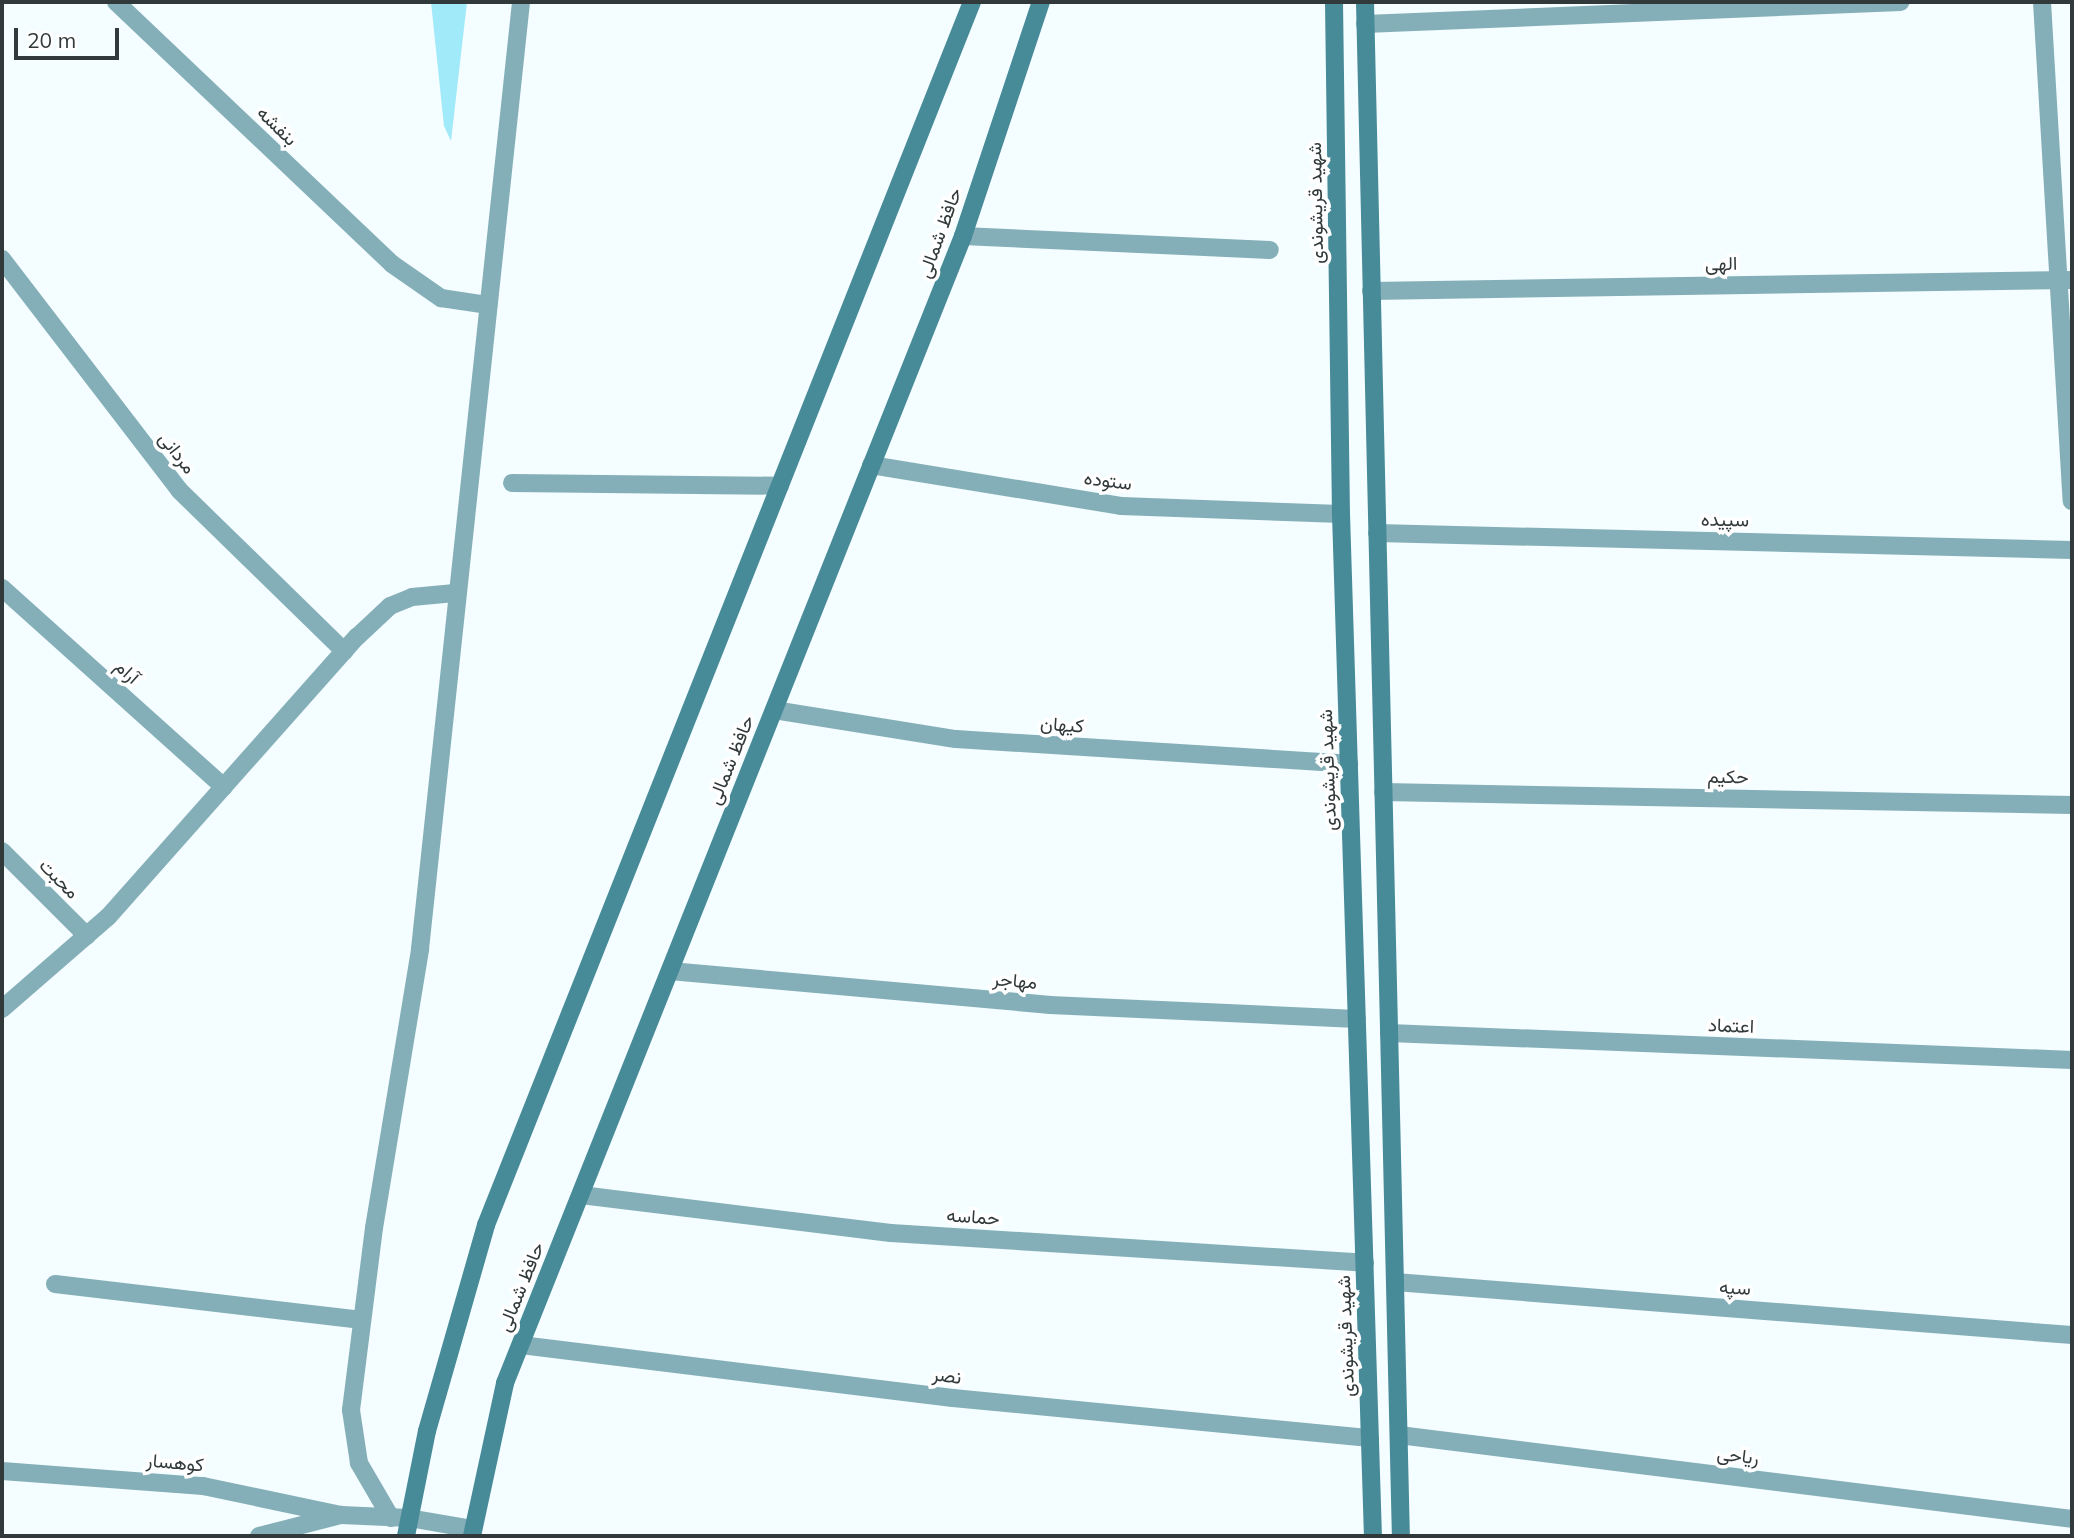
<!DOCTYPE html>
<html>
<head>
<meta charset="utf-8">
<style>
	body { margin:0 }
	#map { position:relative; width:2074px; height:1538px; overflow:hidden; background:#f4fdff; font-family:Mulish,Vazirmatn,sans-serif }
	div>[style] { position:absolute }
	.green>* { inset:0; background:#a0eaf9 }
	.minor>* { height:18px; margin:-9px; padding:0 9px; transform-origin:9px; border-radius:9px; background:#85afb8 }
	.secondary>* { height:18px; margin:-9px; padding:0 9px; transform-origin:9px; border-radius:9px; background:#478a98 }
	span { translate:-50% -50%; white-space:nowrap; text-align:center; line-height:1.15; -webkit-text-stroke:7px #fff; paint-order:stroke }
	.street-label { font-size:19px; color:#31393b }
	.frame { position:absolute; inset:0; border:4px solid #31393b; pointer-events:none }
	.scale { position:absolute; left:14px; top:28px; width:105px; height:32px; box-sizing:border-box; border:4px solid #31393b; border-top:0; padding-left:9px; font-size:21px; line-height:24px; white-space:nowrap; color:#31393b; -webkit-text-stroke:5px #fff; paint-order:stroke }
</style>
</head>
<body>
<div id="map">
	<div class="green">
		<div style="clip-path:polygon(431px 2px,467px 2px,451px 141px,444px 126px)"></div>
	</div>
	<div class="minor">
		<div style="left:116px;top:2px;width:381px;rotate:43.5deg"></div>
		<div style="left:392px;top:264px;width:60px;rotate:34.8deg"></div>
		<div style="left:441px;top:298px;width:48px;rotate:8.5deg"></div>
		<div style="left:2042px;top:2px;width:500px;rotate:86.6deg"></div>
		<div style="left:1365px;top:24px;width:536px;rotate:-2.35deg"></div>
		<div style="left:963px;top:236px;width:307px;rotate:2.6deg"></div>
		<div style="left:2px;top:259px;width:291px;rotate:52.5deg"></div>
		<div style="left:179px;top:490px;width:231px;rotate:44.3deg"></div>
		<div style="left:1371px;top:291px;width:701px;rotate:-0.9deg"></div>
		<div style="left:871px;top:465px;width:253px;rotate:9.3deg"></div>
		<div style="left:1121px;top:506px;width:220px;rotate:2.1deg"></div>
		<div style="left:512px;top:483px;width:268px;rotate:0.6deg"></div>
		<div style="left:1377px;top:533px;width:695px;rotate:1.4deg"></div>
		<div style="left:2px;top:588px;width:298px;rotate:41.9deg"></div>
		<div style="left:774px;top:710px;width:184px;rotate:9.1deg"></div>
		<div style="left:956px;top:739px;width:394px;rotate:3.6deg"></div>
		<div style="left:1383px;top:792px;width:689px;rotate:1.08deg"></div>
		<div style="left:2px;top:851px;width:120px;rotate:45deg"></div>
		<div style="left:670px;top:971px;width:382px;rotate:5.1deg"></div>
		<div style="left:1050px;top:1005px;width:307px;rotate:2.6deg"></div>
		<div style="left:2px;top:1009px;width:140px;rotate:-41deg"></div>
		<div style="left:108px;top:917px;width:375px;rotate:-48.4deg"></div>
		<div style="left:357px;top:637px;width:45px;rotate:-43.2deg"></div>
		<div style="left:390px;top:606px;width:24px;rotate:-22deg"></div>
		<div style="left:412px;top:597px;width:43px;rotate:-5.3deg"></div>
		<div style="left:1389px;top:1033px;width:684px;rotate:2.26deg"></div>
		<div style="left:581px;top:1195px;width:312px;rotate:7deg"></div>
		<div style="left:891px;top:1233px;width:475px;rotate:3.6deg"></div>
		<div style="left:1395px;top:1282px;width:679px;rotate:4.48deg"></div>
		<div style="left:55px;top:1284px;width:309px;rotate:6.7deg"></div>
		<div style="left:521px;top:1345px;width:435px;rotate:7deg"></div>
		<div style="left:953px;top:1398px;width:419px;rotate:5.5deg"></div>
		<div style="left:1399px;top:1435px;width:678px;rotate:7.11deg"></div>
		<div style="left:2px;top:1471px;width:202px;rotate:4.3deg"></div>
		<div style="left:203px;top:1486px;width:141px;rotate:11.9deg"></div>
		<div style="left:391px;top:1518px;width:64px;rotate:-120.2deg"></div>
		<div style="left:359px;top:1463px;width:54px;rotate:-98.6deg"></div>
		<div style="left:351px;top:1410px;width:183px;rotate:-82.8deg"></div>
		<div style="left:374px;top:1228px;width:283px;rotate:-80.6deg"></div>
		<div style="left:420px;top:949px;width:952px;rotate:-83.91deg"></div>
		<div style="left:259px;top:1536px;width:85px;rotate:-14.4deg"></div>
		<div style="left:341px;top:1515px;width:68px;rotate:2.5deg"></div>
		<div style="left:409px;top:1518px;width:65px;rotate:9.8deg"></div>
	</div>
	<div class="secondary">
		<div style="left:1334px;top:2px;width:512px;rotate:89.22deg"></div>
		<div style="left:1341px;top:514px;width:1023px;rotate:88.21deg"></div>
		<div style="left:1365px;top:2px;width:1534px;rotate:88.66deg"></div>
		<div style="left:406px;top:1536px;width:107px;rotate:-78.7deg"></div>
		<div style="left:427px;top:1431px;width:214px;rotate:-74deg"></div>
		<div style="left:486px;top:1225px;width:1316px;rotate:-68.33deg"></div>
		<div style="left:472px;top:1536px;width:157px;rotate:-77.8deg"></div>
		<div style="left:505px;top:1383px;width:1235px;rotate:-68.23deg"></div>
		<div style="left:963px;top:236px;width:247px;rotate:-71.6deg"></div>
	</div>
	<div class="street-label">
		<span style="left:277px;top:126px;rotate:44deg">بنفشه</span>
		<span style="left:1316px;top:203px;rotate:-91deg">شهید قریشوندی</span>
		<span style="left:940px;top:233px;rotate:-70deg">حافظ شمالی</span>
		<span style="left:1721px;top:264px;rotate:-1deg">الهی</span>
		<span style="left:177px;top:453px;rotate:52deg">مردانی</span>
		<span style="left:1108px;top:481px;rotate:7deg">ستوده</span>
		<span style="left:1725px;top:520px;rotate:1deg">سپیده</span>
		<span style="left:127px;top:672px;rotate:42deg">آرام</span>
		<span style="left:1062px;top:725px;rotate:4deg">کیهان</span>
		<span style="left:731px;top:760px;rotate:-68deg">حافظ شمالی</span>
		<span style="left:1328px;top:770px;rotate:-92deg">شهید قریشوندی</span>
		<span style="left:1728px;top:777px;rotate:1deg">حکیم</span>
		<span style="left:59px;top:879px;rotate:45deg">محبت</span>
		<span style="left:1015px;top:981px;rotate:5deg">مهاجر</span>
		<span style="left:1731px;top:1026px;rotate:2deg">اعتماد</span>
		<span style="left:973px;top:1217px;rotate:4deg">حماسه</span>
		<span style="left:521px;top:1287px;rotate:-68deg">حافظ شمالی</span>
		<span style="left:1735px;top:1288px;rotate:4deg">سپه</span>
		<span style="left:1346px;top:1336px;rotate:-92deg">شهید قریشوندی</span>
		<span style="left:947px;top:1376px;rotate:7deg">نصر</span>
		<span style="left:1738px;top:1456px;rotate:7deg">ریاحی</span>
		<span style="left:175px;top:1463px;rotate:5deg">کوهسار</span>
	</div>
	<div class="frame"></div>
	<div class="scale">20 m</div>
</div>
</body>
</html>
